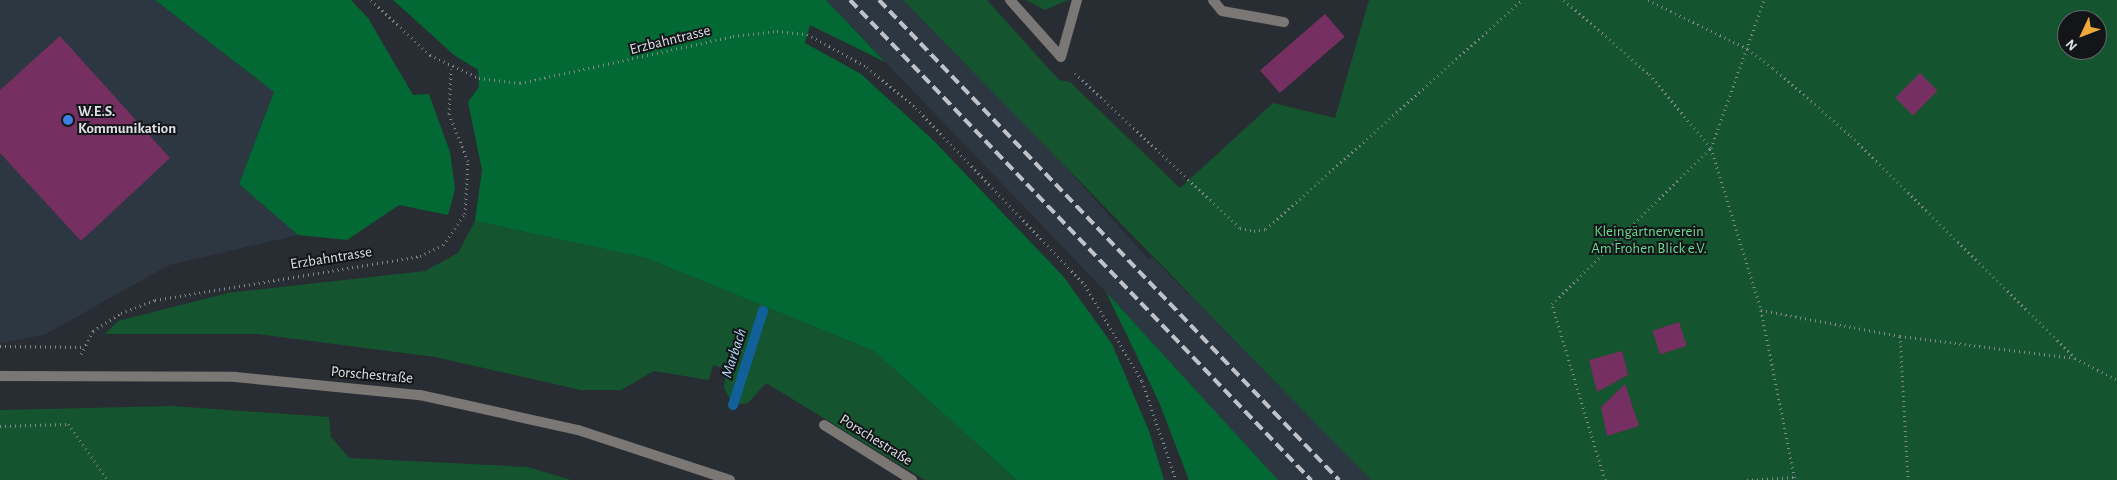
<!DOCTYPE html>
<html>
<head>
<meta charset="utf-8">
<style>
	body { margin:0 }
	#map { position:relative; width:2117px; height:480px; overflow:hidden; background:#282d33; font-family:"Alegreya Sans",sans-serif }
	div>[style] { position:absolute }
	.built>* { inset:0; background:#2d3741 }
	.green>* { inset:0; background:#14542e }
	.forest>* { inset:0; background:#026935 }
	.stream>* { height:10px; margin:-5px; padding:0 5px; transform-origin:5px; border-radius:5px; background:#11609a }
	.building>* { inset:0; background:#762f61; transform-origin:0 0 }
	.path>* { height:3px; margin-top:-1.5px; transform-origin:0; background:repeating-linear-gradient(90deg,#84888d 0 1px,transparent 0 5px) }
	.lane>* { height:10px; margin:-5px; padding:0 5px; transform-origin:5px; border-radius:5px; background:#7a7774 }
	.street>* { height:10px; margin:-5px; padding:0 5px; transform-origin:5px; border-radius:5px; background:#7a7774 }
	.rail>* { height:4px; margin-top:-2px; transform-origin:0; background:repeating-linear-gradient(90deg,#bfc3c7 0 10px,transparent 0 15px) }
	.dots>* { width:14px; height:14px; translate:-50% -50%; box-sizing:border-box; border:2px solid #131518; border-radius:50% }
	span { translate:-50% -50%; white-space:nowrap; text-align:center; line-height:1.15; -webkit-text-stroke:4px #131518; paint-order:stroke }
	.street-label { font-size:15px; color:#dde1e5 }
	.poi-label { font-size:15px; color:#dde1e5; font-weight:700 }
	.left { translate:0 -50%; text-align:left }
	.park-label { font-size:15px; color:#6ada90 }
	.water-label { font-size:16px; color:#b7dafb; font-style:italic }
	.north { position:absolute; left:2057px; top:10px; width:50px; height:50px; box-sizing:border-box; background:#131518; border:1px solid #64676a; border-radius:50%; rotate:227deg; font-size:14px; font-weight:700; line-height:20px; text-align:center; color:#dde1e5 }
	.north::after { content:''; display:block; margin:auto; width:18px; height:22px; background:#eea83c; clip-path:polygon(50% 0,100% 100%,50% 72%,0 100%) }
</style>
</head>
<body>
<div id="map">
	<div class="built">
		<div style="clip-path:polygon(0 0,155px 0,274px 92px,239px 184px,298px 235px,169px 265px,44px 335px,0 343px)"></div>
		<div style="clip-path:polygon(826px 0,903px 0,1047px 146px,1149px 260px,1152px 257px,1188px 294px,1191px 292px,1371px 480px,1278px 480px,1106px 292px)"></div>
	</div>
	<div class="green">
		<div style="clip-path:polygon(evenodd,903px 0,987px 0,1059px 80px,1070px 82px,1180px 188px,1273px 103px,1335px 118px,1369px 0,2117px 0,2117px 480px,1371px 480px,903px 0,2067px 20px,2097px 20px,2097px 50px,2067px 50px,2067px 20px)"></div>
		<div style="clip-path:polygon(1026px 0,1068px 0,1045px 10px)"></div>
		<div style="clip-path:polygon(475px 221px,646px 258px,874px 351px,1017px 480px,925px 480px,766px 383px,748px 403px,733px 405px,724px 388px,726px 369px,713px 365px,709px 380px,654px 371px,621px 390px,581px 390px,435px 357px,257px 334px,105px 334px,118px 321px,228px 293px,425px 271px,458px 253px)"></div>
		<div style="clip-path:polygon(172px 406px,329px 417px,331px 437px,349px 458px,528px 467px,571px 480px,0 480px,0 410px)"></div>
	</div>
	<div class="forest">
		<div style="clip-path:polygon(155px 0,351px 0,368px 18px,413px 95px,429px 94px,450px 152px,455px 189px,448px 215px,399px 205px,347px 240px,298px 235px,239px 184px,274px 92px)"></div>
		<div style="clip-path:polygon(393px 0,826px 0,885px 62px,810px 25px,805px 43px,861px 74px,933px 140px,1063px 276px,1112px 344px,1149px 431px,1164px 480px,1017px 480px,874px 351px,646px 258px,475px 221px,482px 170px,468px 102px,479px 87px,478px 70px,454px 55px)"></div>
		<div style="clip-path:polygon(1106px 292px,1278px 480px,1189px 480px,1159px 402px)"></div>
	</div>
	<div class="stream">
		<div style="left:733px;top:405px;width:99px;rotate:-72.3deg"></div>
	</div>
	<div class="building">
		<div style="left:1325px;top:14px;width:30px;height:86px;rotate:49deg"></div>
		<div style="clip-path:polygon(60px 36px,170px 158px,81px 241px,0 153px,0 90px)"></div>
		<div style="left:1920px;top:73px;width:25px;height:35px;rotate:45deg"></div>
		<div style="left:1679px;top:322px;width:25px;height:28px;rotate:72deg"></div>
		<div style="clip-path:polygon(1622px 351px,1628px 375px,1597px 392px,1589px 360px)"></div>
		<div style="clip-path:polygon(1625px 384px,1639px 426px,1607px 436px,1601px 407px)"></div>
	</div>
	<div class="path">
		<div style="left:371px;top:0;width:81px;rotate:43deg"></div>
		<div style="left:430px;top:55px;width:54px;rotate:25.1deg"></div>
		<div style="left:479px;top:78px;width:41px;rotate:7deg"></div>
		<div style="left:520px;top:83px;width:218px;rotate:-12.4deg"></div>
		<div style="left:733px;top:36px;width:44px;rotate:-6.5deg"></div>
		<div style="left:777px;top:31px;width:30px;rotate:6deg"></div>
		<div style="left:807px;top:34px;width:68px;rotate:28.8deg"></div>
		<div style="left:867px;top:67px;width:64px;rotate:39.9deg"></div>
		<div style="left:916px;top:108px;width:245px;rotate:46.3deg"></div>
		<div style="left:1085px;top:285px;width:112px;rotate:59.3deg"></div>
		<div style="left:1142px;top:381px;width:105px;rotate:71deg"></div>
		<div style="left:1564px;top:0;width:113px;rotate:41deg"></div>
		<div style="left:1649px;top:74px;width:97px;rotate:50deg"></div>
		<div style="left:1711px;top:148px;width:170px;rotate:72.8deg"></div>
		<div style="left:1761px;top:310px;width:173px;rotate:78.7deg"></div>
		<div style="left:1648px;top:0;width:111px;rotate:26.1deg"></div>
		<div style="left:1748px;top:49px;width:31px;rotate:37deg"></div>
		<div style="left:1773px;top:68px;width:103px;rotate:41.1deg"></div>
		<div style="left:1851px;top:136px;width:315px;rotate:44.7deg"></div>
		<div style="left:2075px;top:358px;width:47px;rotate:27.6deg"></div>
		<div style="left:1075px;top:73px;width:226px;rotate:43.2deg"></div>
		<div style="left:1240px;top:228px;width:14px;rotate:12deg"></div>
		<div style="left:1254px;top:231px;width:12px;rotate:-9deg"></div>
		<div style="left:1266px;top:229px;width:343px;rotate:-41.8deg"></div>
		<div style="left:1761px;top:310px;width:141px;rotate:10.6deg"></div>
		<div style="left:1900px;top:336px;width:175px;rotate:7.2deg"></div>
		<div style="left:1900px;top:336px;width:144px;rotate:86.8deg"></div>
		<div style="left:0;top:346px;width:85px;rotate:0.7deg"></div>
		<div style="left:81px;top:354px;width:26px;rotate:-62deg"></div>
		<div style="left:93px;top:331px;width:33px;rotate:-33deg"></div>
		<div style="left:121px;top:313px;width:36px;rotate:-21deg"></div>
		<div style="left:155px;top:300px;width:269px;rotate:-9.4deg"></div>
		<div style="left:420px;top:256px;width:25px;rotate:-26deg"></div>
		<div style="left:443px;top:245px;width:38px;rotate:-55deg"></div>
		<div style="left:465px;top:214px;width:53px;rotate:-86.8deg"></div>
		<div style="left:468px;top:161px;width:51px;rotate:-112deg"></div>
		<div style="left:449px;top:114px;width:45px;rotate:-87.5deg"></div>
		<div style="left:0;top:426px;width:68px;rotate:-1.7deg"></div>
		<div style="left:68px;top:424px;width:69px;rotate:54.5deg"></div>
		<div style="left:1605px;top:480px;width:184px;rotate:-106.8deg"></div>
		<div style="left:1552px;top:304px;width:223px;rotate:-44.5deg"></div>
		<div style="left:1711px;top:148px;width:157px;rotate:-70.3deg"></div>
		<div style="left:1747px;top:480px;width:47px;rotate:-3.7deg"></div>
	</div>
	<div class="lane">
		<div style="left:1010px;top:0;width:76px;rotate:48.2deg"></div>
		<div style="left:1213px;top:0;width:14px;rotate:51deg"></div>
		<div style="left:1222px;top:11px;width:63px;rotate:10.1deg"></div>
		<div style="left:824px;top:425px;width:104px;rotate:32deg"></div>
	</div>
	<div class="street">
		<div style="left:1061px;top:57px;width:59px;rotate:-74.3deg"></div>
		<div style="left:0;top:376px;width:235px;rotate:0.2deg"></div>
		<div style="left:235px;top:377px;width:186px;rotate:5.6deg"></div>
		<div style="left:420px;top:395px;width:162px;rotate:12.5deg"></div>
		<div style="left:578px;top:430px;width:160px;rotate:18.2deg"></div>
	</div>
	<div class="rail">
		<div style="left:850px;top:0;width:666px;rotate:46.16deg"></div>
		<div style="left:879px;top:0;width:665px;rotate:46.22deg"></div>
	</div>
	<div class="dots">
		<div style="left:68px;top:120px;background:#3f7fe0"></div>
	</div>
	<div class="street-label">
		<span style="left:670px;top:40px;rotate:-14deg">Erzbahntrasse</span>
		<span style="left:331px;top:258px;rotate:-9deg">Erzbahntrasse</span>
		<span style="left:372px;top:375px;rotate:5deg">Porschestraße</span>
		<span style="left:876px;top:440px;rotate:32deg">Porschestraße</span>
	</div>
	<div class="poi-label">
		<span class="left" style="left:78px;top:120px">W.E.S.<br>Kommunikation</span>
	</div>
	<div class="park-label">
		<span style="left:1649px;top:240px">Kleingärtnerverein<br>Am Frohen Blick e.V.</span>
	</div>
	<div class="water-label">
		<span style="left:734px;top:353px;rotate:-72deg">Marbach</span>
	</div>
	<div class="north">N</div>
</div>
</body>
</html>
